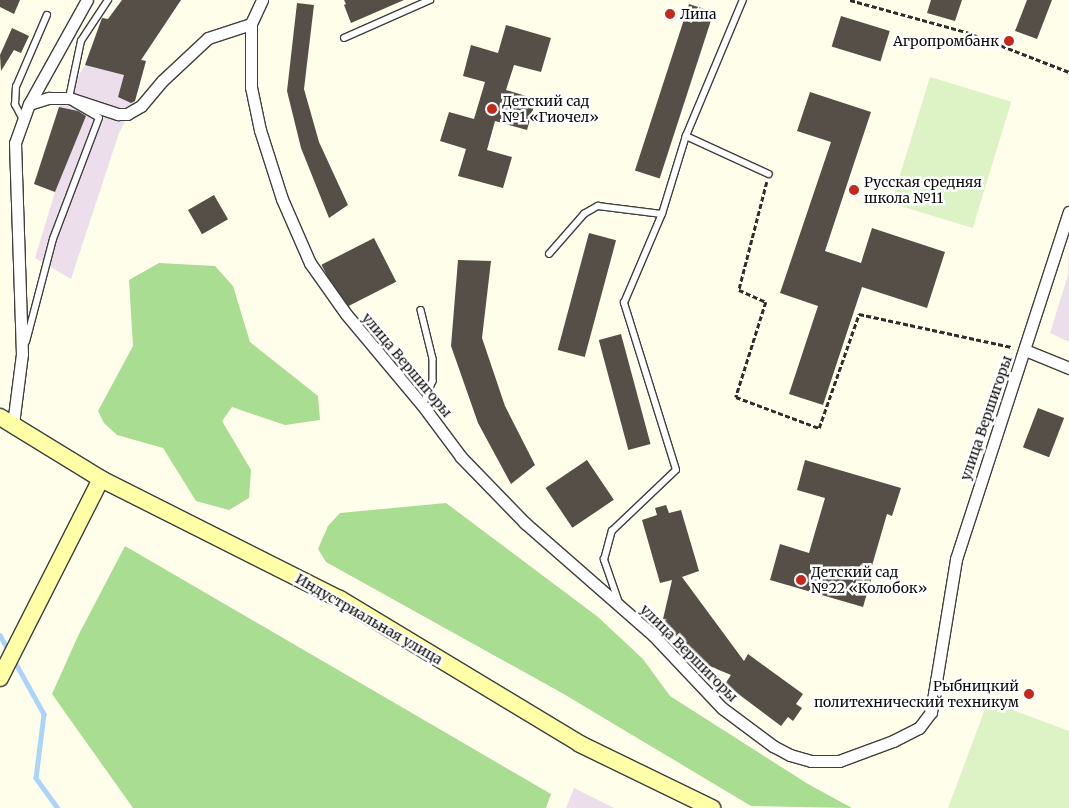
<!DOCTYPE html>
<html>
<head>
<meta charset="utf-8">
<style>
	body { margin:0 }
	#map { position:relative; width:1069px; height:808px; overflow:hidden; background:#fffeeb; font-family:Merriweather,serif }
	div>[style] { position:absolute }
	.industrial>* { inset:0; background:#ecdfeb }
	.forest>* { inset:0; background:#a9dd91 }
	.pitch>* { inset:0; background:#ddf2c5; transform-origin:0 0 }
	.stream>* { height:4.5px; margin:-2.25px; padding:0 2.25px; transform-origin:2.25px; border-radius:2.25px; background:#acd3fa }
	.building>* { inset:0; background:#554f48; transform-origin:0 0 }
	.path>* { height:2.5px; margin-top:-1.25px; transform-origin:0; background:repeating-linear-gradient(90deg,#2e2e2e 0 5px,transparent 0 7.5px) }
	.roads { filter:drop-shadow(1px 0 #3f3f3f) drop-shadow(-1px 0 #3f3f3f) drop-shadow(0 1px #3f3f3f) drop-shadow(0 -1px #3f3f3f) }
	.lane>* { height:5.5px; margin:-2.75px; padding:0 2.75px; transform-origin:2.75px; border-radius:2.75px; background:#fff }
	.street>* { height:11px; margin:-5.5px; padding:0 5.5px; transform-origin:5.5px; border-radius:5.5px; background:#fff }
	.secondary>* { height:16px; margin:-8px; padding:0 8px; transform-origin:8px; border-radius:8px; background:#feffa6 }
	.dots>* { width:14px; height:14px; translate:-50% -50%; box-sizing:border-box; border:2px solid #fff; border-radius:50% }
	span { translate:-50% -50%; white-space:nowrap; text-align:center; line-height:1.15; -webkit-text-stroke:5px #fff; paint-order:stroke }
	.poi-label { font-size:14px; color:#0c0c0c }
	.left { translate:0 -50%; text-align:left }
	.right { translate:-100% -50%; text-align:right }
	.street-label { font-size:14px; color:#0c0c0c }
</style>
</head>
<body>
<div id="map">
	<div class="industrial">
		<div style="clip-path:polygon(122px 0,181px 0,142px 59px,146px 61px,134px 104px,119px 133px,71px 279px,35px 258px,55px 192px,34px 184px,59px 107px,85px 65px,102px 17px,108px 19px)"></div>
		<div style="clip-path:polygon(1069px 240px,1069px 342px,1050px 333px,1068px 275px)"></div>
		<div style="clip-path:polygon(574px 788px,614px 808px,566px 808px)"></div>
	</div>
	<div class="forest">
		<div style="clip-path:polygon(159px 263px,215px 266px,233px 286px,250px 342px,318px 396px,320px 420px,285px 425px,232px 407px,222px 421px,251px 470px,249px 498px,229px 510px,196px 501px,163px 448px,117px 435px,104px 423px,98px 411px,133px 346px,129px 280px)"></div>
		<div style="clip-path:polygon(446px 503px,598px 617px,643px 659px,670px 696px,808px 784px,852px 808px,751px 806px,562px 693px,326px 562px,318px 549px,328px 526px,340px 513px)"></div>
		<div style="clip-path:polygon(125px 546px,551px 794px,546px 808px,133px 808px,52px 694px,78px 636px)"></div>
	</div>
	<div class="pitch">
		<div style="left:930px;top:77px;width:85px;height:132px;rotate:17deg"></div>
		<div style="clip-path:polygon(988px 701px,1069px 731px,1069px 808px,948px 808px)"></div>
	</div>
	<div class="stream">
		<div style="left:0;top:635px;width:18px;rotate:61deg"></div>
		<div style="left:14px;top:660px;width:62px;rotate:60.9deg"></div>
		<div style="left:44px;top:714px;width:64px;rotate:97.1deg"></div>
		<div style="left:36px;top:778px;width:37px;rotate:54deg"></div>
	</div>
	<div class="building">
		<div style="clip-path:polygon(0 0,20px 0,14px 14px,0 7px)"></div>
		<div style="clip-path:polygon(122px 0,181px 0,141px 60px,146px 61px,135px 101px,131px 103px,118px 97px,124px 75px,85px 65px,102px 18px,108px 19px)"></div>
		<div style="clip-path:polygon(344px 0,404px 0,351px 23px,344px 5px,346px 4px)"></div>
		<div style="clip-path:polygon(931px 0,962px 0,955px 21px,927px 13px)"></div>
		<div style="clip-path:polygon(1027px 0,1052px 0,1037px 39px,1015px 31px)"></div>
		<div style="clip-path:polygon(297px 3px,314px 5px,304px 89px,319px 142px,348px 205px,329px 218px,301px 148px,287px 91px)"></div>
		<div style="left:689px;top:4px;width:26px;height:175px;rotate:18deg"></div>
		<div style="left:841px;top:16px;width:51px;height:32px;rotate:17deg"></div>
		<div style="clip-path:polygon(506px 25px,551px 38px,541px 72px,514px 65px,506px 90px,536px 99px,527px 130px,495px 121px,487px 150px,512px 157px,503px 188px,458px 176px,466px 149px,440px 141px,449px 112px,474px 119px,485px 82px,463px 76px,471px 45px,498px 53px)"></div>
		<div style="clip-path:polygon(12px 28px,29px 36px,21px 53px,14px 50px,1px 71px,0 55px)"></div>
		<div style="clip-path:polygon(810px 92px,871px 112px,825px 251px,861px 263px,872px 228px,945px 252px,927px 308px,862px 287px,823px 405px,789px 394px,818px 306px,780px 293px,831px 142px,797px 131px)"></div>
		<div style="clip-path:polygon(59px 107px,78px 111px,86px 116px,55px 192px,34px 184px)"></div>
		<div style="left:214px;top:195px;width:28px;height:30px;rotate:60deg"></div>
		<div style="left:589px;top:233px;width:28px;height:121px;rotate:15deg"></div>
		<div style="left:374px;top:238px;width:49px;height:59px;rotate:63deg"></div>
		<div style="clip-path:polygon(458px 260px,491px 261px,482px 338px,505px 406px,535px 465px,511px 484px,478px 423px,451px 346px)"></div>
		<div style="left:621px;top:334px;width:114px;height:23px;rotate:75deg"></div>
		<div style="left:1038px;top:408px;width:28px;height:42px;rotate:21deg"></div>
		<div style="left:587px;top:460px;width:48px;height:50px;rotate:56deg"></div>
		<div style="clip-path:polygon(805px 460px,901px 488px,892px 516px,887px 514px,869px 576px,872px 576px,863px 607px,770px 580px,780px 544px,809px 553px,825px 498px,797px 490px)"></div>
		<div style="clip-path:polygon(666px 505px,669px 513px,681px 510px,699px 571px,682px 577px,744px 661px,748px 654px,803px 694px,796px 704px,802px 708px,793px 721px,788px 717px,781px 726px,725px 684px,731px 675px,707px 665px,701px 670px,663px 619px,672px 580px,660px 583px,642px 520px,657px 515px,655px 508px)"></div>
	</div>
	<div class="path">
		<div style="left:850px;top:0;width:120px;rotate:15.4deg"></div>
		<div style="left:966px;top:32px;width:110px;rotate:21.2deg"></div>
		<div style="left:767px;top:182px;width:112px;rotate:104.5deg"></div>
		<div style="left:739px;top:290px;width:30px;rotate:24deg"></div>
		<div style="left:766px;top:302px;width:100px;rotate:107.5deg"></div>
		<div style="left:736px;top:397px;width:89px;rotate:20.5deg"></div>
		<div style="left:819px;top:428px;width:121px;rotate:-70.7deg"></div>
		<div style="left:859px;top:314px;width:156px;rotate:12.2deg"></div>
	</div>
	<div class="roads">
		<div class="lane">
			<div style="left:344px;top:38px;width:94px;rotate:-23.8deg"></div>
			<div style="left:69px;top:98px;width:58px;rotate:-78.1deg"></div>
			<div style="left:81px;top:41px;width:49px;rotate:-56.6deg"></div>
			<div style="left:22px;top:118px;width:15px;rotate:-118deg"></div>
			<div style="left:15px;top:105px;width:18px;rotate:-87deg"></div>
			<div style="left:16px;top:87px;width:78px;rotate:-66.7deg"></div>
			<div style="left:686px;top:136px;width:91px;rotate:24.6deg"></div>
			<div style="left:549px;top:254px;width:53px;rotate:-48.8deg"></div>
			<div style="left:584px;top:214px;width:16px;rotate:-30deg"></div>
			<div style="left:598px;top:206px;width:64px;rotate:7.1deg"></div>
			<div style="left:421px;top:310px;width:50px;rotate:76.2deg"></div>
			<div style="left:433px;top:359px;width:22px;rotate:90deg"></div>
			<div style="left:433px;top:381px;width:27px;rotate:112deg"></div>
			<div style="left:26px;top:342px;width:106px;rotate:-75.3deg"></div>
			<div style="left:53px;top:239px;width:129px;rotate:-69.2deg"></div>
			<div style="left:99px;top:118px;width:28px;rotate:-150deg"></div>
			<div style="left:619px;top:603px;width:46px;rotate:-109.2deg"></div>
			<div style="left:604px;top:560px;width:30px;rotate:-75deg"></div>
			<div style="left:612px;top:531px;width:88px;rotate:-43.6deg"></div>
			<div style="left:676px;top:470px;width:175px;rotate:-107.3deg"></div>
			<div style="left:624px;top:303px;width:97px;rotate:-66.9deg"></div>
			<div style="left:662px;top:214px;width:82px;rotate:-72.9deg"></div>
			<div style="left:686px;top:136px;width:147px;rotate:-67.3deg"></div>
		</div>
		<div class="street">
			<div style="left:262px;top:0;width:26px;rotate:115deg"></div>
			<div style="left:251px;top:24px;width:63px;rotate:90deg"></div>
			<div style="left:251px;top:87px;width:44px;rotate:78.2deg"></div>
			<div style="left:260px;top:130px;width:72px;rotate:72.3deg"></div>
			<div style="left:282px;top:199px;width:70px;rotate:66.4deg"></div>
			<div style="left:310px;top:263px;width:62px;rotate:54.8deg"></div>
			<div style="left:346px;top:314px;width:120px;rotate:50.1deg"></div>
			<div style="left:423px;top:406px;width:64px;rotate:53.3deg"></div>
			<div style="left:461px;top:457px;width:92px;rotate:45.9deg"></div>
			<div style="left:525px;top:523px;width:170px;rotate:41.2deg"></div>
			<div style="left:653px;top:635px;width:100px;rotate:46.6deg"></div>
			<div style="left:722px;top:708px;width:64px;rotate:36.7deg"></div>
			<div style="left:773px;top:746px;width:19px;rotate:28deg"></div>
			<div style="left:790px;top:755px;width:22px;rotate:16deg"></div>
			<div style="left:811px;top:761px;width:28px"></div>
			<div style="left:839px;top:761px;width:58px;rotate:-20.3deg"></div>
			<div style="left:893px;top:741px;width:29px;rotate:-27deg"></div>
			<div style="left:919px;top:728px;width:20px;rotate:-53deg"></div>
			<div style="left:931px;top:712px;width:155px;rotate:-80.7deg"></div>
			<div style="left:956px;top:559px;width:365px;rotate:-72deg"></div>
			<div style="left:29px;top:104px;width:21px;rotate:-17deg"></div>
			<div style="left:49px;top:98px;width:20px"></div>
			<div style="left:69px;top:98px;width:52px;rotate:18.1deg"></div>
			<div style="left:118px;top:114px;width:9px"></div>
			<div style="left:127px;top:114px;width:16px;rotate:-30deg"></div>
			<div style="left:141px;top:106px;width:33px;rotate:-50deg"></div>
			<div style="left:162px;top:81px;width:63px;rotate:-43.1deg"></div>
			<div style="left:208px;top:38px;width:45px;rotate:-18deg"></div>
			<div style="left:1025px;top:350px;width:48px;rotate:22.2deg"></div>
			<div style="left:13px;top:424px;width:71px;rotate:-82.7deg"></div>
			<div style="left:22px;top:354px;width:211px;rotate:-91.9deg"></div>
			<div style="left:15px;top:143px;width:41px;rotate:-70.3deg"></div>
			<div style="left:29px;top:104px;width:119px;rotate:-60.9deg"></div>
		</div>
		<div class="secondary">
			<div style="left:0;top:417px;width:119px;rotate:31.5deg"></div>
			<div style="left:101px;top:479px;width:267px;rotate:26.7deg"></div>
			<div style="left:340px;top:599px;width:280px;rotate:31.1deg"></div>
			<div style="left:580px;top:744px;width:147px;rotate:25.9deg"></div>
			<div style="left:0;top:678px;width:223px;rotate:-63.1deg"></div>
		</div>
	</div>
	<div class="dots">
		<div style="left:670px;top:14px;background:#c4291c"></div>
		<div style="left:1009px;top:41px;background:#c4291c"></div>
		<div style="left:492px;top:109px;background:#c4291c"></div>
		<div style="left:854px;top:190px;background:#c4291c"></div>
		<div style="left:801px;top:580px;background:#c4291c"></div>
		<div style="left:1029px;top:694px;background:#c4291c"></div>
	</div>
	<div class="poi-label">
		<span class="left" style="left:680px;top:14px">Липа</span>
		<span class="right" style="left:999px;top:41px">Агропромбанк</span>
		<span class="left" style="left:502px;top:109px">Детский сад<br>№1 «Гиочел»</span>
		<span class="left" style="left:864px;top:190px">Русская средняя<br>школа №11</span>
		<span class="left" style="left:811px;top:580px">Детский сад<br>№22 «Колобок»</span>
		<span class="right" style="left:1019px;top:694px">Рыбницкий<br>политехнический техникум</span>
	</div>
	<div class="street-label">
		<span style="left:407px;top:365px;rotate:50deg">улица Вершигоры</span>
		<span style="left:986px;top:418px;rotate:-71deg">улица Вершигоры</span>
		<span style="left:369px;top:619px;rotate:30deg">Индустриальная улица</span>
		<span style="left:689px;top:653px;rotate:45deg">улица Вершигоры</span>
	</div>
</div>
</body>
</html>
